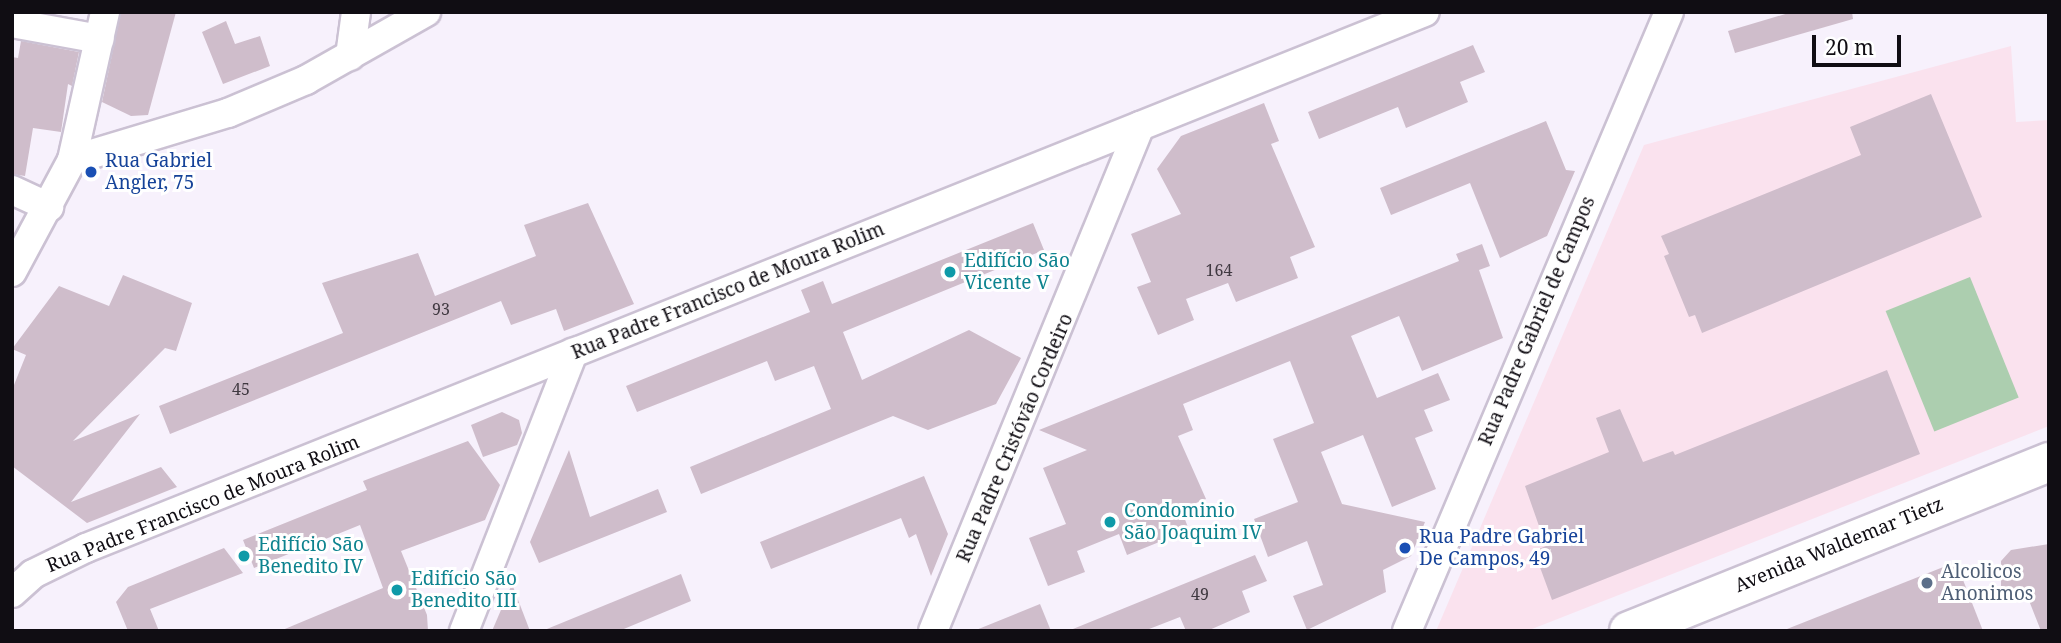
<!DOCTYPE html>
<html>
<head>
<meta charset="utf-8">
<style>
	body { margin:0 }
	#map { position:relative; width:2061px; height:643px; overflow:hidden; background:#f7f1fc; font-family:"Noto Serif",serif }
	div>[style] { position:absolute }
	.education>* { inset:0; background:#fae2ee }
	.green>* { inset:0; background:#acceaf; transform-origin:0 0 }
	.building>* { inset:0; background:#cfbdcb }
	.roads { filter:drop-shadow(2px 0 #cbc1d3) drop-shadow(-2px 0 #cbc1d3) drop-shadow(0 2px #cbc1d3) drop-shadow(0 -2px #cbc1d3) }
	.street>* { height:28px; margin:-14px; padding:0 14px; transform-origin:14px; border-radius:14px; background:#fff }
	.secondary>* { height:38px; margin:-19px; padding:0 19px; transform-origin:19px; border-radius:19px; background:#fff }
	.dots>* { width:19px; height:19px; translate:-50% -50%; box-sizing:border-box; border:4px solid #fff; border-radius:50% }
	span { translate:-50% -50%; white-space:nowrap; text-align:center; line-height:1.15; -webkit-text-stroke:6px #fff; paint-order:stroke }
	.number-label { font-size:16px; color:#403941 }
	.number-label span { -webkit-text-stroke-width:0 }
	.transit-label { font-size:19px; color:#164399 }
	.left { translate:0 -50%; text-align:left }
	.culture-label { font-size:19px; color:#0d838f }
	.street-label { font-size:19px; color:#100d13 }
	.service-label { font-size:19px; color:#4e5e75 }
	.frame { position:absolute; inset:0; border:14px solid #100d13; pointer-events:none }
	.scale { position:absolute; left:1812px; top:35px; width:89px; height:32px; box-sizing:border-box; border:4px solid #100d13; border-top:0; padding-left:9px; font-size:21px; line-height:24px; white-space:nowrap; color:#100d13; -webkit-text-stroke:5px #fff; paint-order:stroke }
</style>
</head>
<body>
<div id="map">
	<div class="education">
		<div style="clip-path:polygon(2011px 46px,2016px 122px,2049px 120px,2049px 426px,1527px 631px,1436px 631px,1644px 145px)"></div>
	</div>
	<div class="green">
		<div style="left:1970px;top:277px;width:130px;height:91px;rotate:68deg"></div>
	</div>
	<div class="building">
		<div style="clip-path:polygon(121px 12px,176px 12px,148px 115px,131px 116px,102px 102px)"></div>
		<div style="clip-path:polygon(1792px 12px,1852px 12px,1853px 19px,1735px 53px,1728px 31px)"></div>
		<div style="clip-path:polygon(226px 21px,235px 44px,260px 36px,270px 66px,223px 84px,202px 32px)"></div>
		<div style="clip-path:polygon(21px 41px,79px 52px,72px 86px,68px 84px,61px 132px,33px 128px,25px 176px,12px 174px,12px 57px,18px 58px)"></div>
		<div style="clip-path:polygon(1473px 45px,1485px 72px,1460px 82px,1468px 102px,1406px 128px,1398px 107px,1319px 139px,1308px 112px)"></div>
		<div style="clip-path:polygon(1931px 94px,1982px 217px,1702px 333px,1695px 315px,1689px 317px,1664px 256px,1669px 254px,1661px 236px,1861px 155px,1850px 127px)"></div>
		<div style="clip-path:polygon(1264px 103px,1279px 141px,1271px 144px,1315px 247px,1290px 257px,1298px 278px,1236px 302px,1228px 283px,1186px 299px,1194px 320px,1158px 335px,1137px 287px,1151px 282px,1131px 234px,1181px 214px,1157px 169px,1181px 136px)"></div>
		<div style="clip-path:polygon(1546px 121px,1566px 170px,1575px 171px,1547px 236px,1500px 258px,1470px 183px,1391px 215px,1380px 188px)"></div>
		<div style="clip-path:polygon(588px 203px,634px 304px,564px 331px,556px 309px,511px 325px,501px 301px,170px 434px,159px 406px,343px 333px,322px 283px,418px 253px,435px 296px,536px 256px,524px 225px)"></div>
		<div style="clip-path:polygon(1033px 223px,1044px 250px,843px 332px,862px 380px,969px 330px,1021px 358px,996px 404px,928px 430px,893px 416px,701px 494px,690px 467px,831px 409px,814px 366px,775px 381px,767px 361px,637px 412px,626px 386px,810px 312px,801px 290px,823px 281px,832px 304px)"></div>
		<div style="clip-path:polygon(1482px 244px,1490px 266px,1479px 270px,1503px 338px,1422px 371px,1399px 316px,1351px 336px,1377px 398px,1438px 373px,1450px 400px,1424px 410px,1433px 431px,1415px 438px,1436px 489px,1392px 507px,1363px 435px,1321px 452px,1342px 504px,1425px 522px,1411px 556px,1383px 570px,1386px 592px,1307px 630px,1293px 596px,1323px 585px,1307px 541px,1268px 557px,1254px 519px,1298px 502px,1273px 439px,1314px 423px,1290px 361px,1183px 404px,1193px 430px,1178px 436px,1206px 499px,1181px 509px,1189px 530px,1127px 555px,1119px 534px,1077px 551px,1085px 572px,1048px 586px,1029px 538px,1066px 524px,1043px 468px,1087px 450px,1039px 430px,1459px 261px,1456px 254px)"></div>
		<div style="clip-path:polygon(123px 275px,192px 303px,176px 351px,165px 348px,73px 441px,140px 414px,71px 502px,161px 467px,177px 487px,87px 523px,12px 466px,12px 390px,26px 355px,12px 349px,59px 286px,109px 306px)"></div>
		<div style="clip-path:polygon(1887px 370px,1920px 454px,1552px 600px,1534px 551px,1546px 546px,1525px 486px,1609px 452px,1596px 418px,1620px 409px,1643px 462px,1673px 451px,1675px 455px)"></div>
		<div style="clip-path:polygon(502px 412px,519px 420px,522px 433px,517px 445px,483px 457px,471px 425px)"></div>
		<div style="clip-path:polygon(468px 441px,500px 485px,485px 520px,401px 551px,427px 615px,428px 631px,280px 631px,383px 588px,360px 525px,254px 568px,243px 540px,367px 490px,363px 481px)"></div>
		<div style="clip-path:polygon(569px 450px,590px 517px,658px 489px,667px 512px,539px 563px,530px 542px)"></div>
		<div style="clip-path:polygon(924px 476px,948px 534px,931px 576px,916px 534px,909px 538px,901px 518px,771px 569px,760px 542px)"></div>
		<div style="clip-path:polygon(2049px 544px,2049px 631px,2041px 631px,2026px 593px,2001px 603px,2001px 561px,2011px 550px)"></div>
		<div style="clip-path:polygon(224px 548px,243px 573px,150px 609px,159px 631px,128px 631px,116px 602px,128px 587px)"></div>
		<div style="clip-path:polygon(1255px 555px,1267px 581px,1242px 591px,1250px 612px,1207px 631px,1186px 631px,1180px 617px,1144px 631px,1068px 631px)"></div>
		<div style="clip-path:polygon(1956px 562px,1983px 631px,1787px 631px,1787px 629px)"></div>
		<div style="clip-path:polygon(681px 574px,691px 601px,619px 631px,542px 631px)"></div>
		<div style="clip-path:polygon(512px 584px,530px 631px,492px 631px)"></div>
		<div style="clip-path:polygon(1040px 604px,1051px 631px,977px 631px,976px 630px)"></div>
	</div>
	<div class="roads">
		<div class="street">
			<div style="left:12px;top:23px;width:89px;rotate:10.3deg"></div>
			<div style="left:350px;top:56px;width:44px;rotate:-82.2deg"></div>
			<div style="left:72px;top:160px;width:163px;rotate:-16.8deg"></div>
			<div style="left:228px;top:113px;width:85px;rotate:-22.9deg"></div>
			<div style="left:306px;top:80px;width:138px;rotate:-29.5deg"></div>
			<div style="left:12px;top:190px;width:41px;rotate:24.7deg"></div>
			<div style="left:12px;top:272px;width:127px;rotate:-61.8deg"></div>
			<div style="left:72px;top:160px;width:152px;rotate:-77.4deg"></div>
			<div style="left:12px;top:593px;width:28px;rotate:-42deg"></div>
			<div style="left:33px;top:574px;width:59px;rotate:-26.1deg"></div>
			<div style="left:86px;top:548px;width:1442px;rotate:-21.82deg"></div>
			<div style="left:464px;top:631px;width:299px;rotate:-68.6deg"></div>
			<div style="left:933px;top:631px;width:546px;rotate:-67.71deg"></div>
			<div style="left:1407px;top:631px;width:672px;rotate:-67.06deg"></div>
		</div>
		<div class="secondary">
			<div style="left:1629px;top:631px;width:453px;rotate:-21.9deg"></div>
		</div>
	</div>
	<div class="dots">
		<div style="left:91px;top:172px;background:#1a4fb4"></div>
		<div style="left:950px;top:272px;background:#0f9aa8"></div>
		<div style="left:1110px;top:522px;background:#0f9aa8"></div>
		<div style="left:1405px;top:548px;background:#1a4fb4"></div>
		<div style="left:244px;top:556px;background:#0f9aa8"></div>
		<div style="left:1927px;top:583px;background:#5c6f8a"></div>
		<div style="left:397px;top:590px;background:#0f9aa8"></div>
	</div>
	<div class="number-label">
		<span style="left:1219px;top:270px">164</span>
		<span style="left:441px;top:309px">93</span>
		<span style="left:241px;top:389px">45</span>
		<span style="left:1200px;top:594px">49</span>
	</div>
	<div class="transit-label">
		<span class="left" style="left:105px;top:172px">Rua Gabriel<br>Angler, 75</span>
		<span class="left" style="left:1419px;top:548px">Rua Padre Gabriel<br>De Campos, 49</span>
	</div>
	<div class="culture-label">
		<span class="left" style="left:964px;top:272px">Edifício São<br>Vicente V</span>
		<span class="left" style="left:1124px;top:522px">Condominio<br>São Joaquim IV</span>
		<span class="left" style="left:258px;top:556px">Edifício São<br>Benedito IV</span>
		<span class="left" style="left:411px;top:590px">Edifício São<br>Benedito III</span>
	</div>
	<div class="street-label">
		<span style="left:728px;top:291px;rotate:-22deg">Rua Padre Francisco de Moura Rolim</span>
		<span style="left:1537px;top:321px;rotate:-67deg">Rua Padre Gabriel de Campos</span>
		<span style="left:1015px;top:438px;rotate:-67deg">Rua Padre Cristóvão Cordeiro</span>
		<span style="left:203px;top:504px;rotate:-22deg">Rua Padre Francisco de Moura Rolim</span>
		<span style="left:1839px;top:545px;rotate:-22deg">Avenida Waldemar Tietz</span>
	</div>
	<div class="service-label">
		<span class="left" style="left:1941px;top:583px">Alcolicos<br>Anonimos</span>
	</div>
	<div class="frame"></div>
	<div class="scale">20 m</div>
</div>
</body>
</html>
